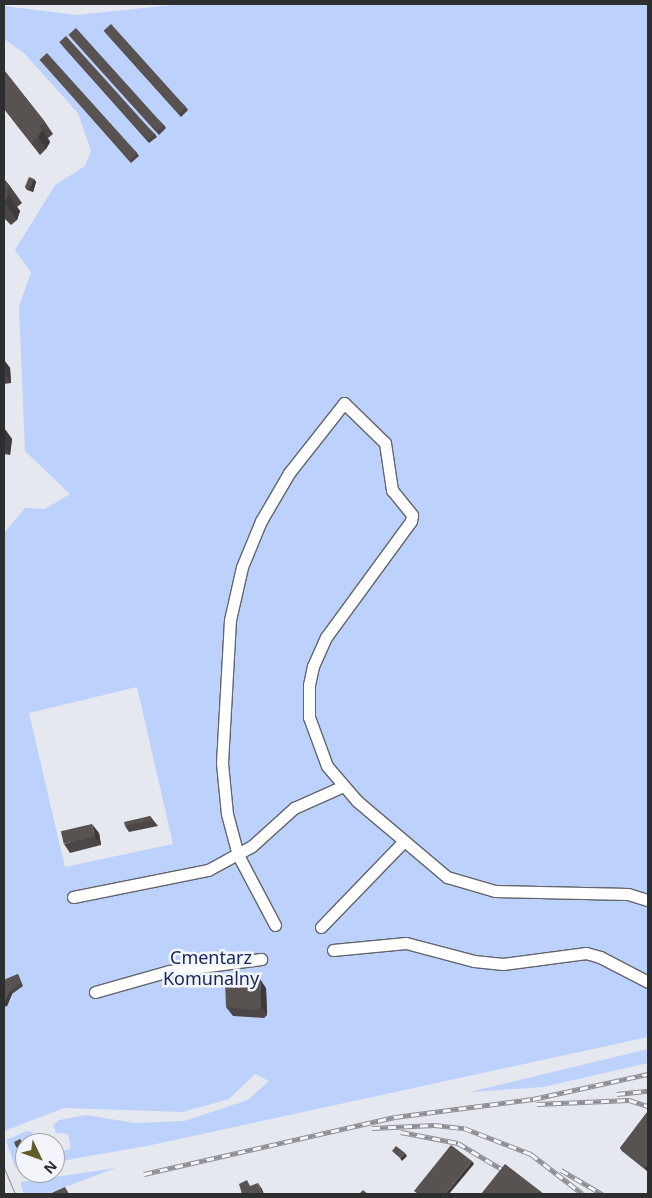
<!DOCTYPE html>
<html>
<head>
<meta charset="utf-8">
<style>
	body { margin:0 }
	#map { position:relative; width:652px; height:1198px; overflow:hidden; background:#e5e8ee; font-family:"Noto Sans",sans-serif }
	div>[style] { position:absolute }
	.green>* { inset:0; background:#bdd1fd }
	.roads { filter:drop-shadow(1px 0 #63656a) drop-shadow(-1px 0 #63656a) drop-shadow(0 1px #63656a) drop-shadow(0 -1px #63656a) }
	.street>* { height:11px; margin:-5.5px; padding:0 5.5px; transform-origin:5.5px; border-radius:5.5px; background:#fff }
	.tram>* { height:1px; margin:-0.5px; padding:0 0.5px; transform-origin:0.5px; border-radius:0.5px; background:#8d8f94 }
	.rail>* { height:4.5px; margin-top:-2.25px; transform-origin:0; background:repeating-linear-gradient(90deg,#f3f5fb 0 8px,#8d8f94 0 16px); box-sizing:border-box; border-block:1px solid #8d8f94 }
	.wall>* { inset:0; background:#4c4746 }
	.shaded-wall>* { inset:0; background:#3e3a39 }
	.building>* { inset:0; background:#585351; transform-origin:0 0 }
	span { translate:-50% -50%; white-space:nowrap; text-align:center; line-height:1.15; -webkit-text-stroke:5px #f3f5fb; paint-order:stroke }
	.park-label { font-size:18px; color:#13265e }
	.frame { position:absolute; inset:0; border:5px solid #2d2e30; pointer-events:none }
	.north { position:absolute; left:15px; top:1133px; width:50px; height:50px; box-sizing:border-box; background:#f3f5fb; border:1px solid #a4a5aa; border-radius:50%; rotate:132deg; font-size:14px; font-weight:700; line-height:20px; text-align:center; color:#2d2e30 }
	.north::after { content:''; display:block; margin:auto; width:18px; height:22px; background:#615e2a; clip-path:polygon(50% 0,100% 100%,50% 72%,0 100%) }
</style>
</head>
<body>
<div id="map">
	<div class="green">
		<div style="clip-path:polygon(evenodd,182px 4px,648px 4px,648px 1037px,147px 1146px,55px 1162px,55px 1153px,71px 1149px,68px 1134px,56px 1133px,53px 1125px,59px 1120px,86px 1115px,135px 1123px,184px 1121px,248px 1100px,269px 1081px,255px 1074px,229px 1099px,183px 1112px,64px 1108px,4px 1131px,4px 533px,25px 508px,45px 509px,70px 494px,25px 451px,19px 307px,31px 272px,15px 250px,55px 185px,85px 166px,91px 151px,78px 113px,24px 53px,4px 39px,4px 6px,76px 15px,182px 4px,137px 687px,173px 844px,65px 867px,29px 713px,137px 687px)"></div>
		<div style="clip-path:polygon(648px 1049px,648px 1063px,543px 1087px,470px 1092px)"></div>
		<div style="clip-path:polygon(27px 1131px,32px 1132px,36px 1143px,25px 1143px,25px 1167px,15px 1167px,6px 1140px)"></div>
		<div style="clip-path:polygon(116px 1168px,46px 1194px,24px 1194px,21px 1186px,21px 1182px)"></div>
	</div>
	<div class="roads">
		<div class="street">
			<div style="left:73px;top:897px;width:138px;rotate:-11.3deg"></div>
			<div style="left:208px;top:870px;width:50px;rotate:-28.6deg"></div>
			<div style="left:252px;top:846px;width:57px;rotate:-42.1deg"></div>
			<div style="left:294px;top:808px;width:51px;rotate:-24.1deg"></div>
			<div style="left:275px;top:925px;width:79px;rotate:-117.9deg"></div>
			<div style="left:238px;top:855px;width:42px;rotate:-105deg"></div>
			<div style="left:227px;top:814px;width:51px;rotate:-95.6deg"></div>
			<div style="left:222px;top:763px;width:143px;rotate:-86.8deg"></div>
			<div style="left:230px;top:620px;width:54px;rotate:-77.2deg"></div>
			<div style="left:242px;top:567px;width:50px;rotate:-67.6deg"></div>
			<div style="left:261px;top:521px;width:56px;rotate:-59.7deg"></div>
			<div style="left:289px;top:473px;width:89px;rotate:-51.8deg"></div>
			<div style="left:344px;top:403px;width:57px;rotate:44.3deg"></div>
			<div style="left:385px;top:443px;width:48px;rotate:81.5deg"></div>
			<div style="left:392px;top:490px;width:32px;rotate:51deg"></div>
			<div style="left:412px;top:515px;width:6px;rotate:99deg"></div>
			<div style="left:411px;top:521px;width:144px;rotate:126.2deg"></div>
			<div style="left:326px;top:637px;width:32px;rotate:114deg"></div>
			<div style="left:313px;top:666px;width:19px;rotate:102deg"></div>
			<div style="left:309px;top:685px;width:32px;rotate:90deg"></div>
			<div style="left:309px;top:717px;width:52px;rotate:69.8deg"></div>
			<div style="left:327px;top:766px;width:46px;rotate:49.4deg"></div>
			<div style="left:357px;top:801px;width:118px;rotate:40.2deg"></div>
			<div style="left:447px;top:877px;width:50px;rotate:16.3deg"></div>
			<div style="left:495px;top:891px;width:133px;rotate:1.3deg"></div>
			<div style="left:628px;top:894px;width:21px;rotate:17deg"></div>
			<div style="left:321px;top:927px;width:118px;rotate:-46deg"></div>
			<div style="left:333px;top:950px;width:73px;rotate:-5.5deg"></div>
			<div style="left:406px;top:943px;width:70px;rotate:14.8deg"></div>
			<div style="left:474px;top:961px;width:29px;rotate:6deg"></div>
			<div style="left:503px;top:964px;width:84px;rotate:-7.5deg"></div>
			<div style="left:586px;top:953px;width:15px;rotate:16deg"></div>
			<div style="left:600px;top:957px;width:54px;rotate:27.5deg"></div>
			<div style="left:95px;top:992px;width:77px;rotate:-15.8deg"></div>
			<div style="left:169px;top:971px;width:93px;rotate:-7.4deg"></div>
		</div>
	</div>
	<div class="tram">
		<div style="left:4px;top:1168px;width:28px;rotate:67deg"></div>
	</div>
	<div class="rail">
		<div style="left:617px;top:1094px;width:31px;rotate:-6deg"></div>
		<div style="left:537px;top:1104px;width:92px;rotate:-2.5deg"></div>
		<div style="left:629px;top:1100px;width:20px;rotate:18deg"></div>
		<div style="left:372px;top:1128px;width:62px;rotate:-2.8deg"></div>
		<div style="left:434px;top:1125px;width:30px;rotate:6deg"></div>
		<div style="left:464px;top:1128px;width:72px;rotate:21.2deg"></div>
		<div style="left:531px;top:1154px;width:66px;rotate:37.6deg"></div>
		<div style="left:401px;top:1132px;width:58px;rotate:10.9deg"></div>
		<div style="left:458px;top:1143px;width:55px;rotate:30.8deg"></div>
		<div style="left:561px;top:1170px;width:48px;rotate:30.3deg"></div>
		<div style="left:144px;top:1174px;width:257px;rotate:-12.8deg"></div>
		<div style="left:395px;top:1117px;width:139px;rotate:-7.4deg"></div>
		<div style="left:533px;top:1099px;width:118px;rotate:-12.3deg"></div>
	</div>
	<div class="wall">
		<div style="clip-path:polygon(104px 31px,186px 107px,188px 110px,181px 117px)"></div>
		<div style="clip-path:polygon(68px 34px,164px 125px,166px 128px,159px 135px)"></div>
		<div style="clip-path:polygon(59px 42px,155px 134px,157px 137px,149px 143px)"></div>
		<div style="clip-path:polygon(40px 60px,137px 153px,139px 156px,131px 163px)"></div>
		<div style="clip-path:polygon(4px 70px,45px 122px,53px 134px,48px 138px,50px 142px,46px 149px,40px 155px,4px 109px)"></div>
		<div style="clip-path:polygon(4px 179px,10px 186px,22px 203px,17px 207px,20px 211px,17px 220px,11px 225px,4px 218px)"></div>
		<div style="clip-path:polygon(34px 179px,36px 182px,33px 192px,27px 190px,25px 187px)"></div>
		<div style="clip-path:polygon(4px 360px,10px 368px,11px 383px,4px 384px)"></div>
		<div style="clip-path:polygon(4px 428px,12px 439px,10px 455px,4px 454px)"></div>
		<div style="clip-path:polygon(150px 816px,158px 826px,129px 832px,125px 826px)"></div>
		<div style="clip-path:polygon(99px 833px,101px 845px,70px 853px,64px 844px)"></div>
		<div style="clip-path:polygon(18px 974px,23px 986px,12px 994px,7px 1006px,4px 1007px,4px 980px)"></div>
		<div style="clip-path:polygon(266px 988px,267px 1015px,264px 1018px,233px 1016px,226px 1007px)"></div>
		<div style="clip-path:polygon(648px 1111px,648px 1170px,647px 1171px,622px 1151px,620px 1148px)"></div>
		<div style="clip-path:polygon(20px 1139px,24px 1145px,17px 1148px,15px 1145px)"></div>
	</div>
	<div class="shaded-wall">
		<div style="clip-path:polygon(42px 130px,50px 142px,46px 149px,38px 137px)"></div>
		<div style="clip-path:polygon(34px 179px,36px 182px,33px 192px,30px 189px)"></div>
		<div style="clip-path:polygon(8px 194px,20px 211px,17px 220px,5px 203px)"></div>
		<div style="clip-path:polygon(4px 309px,5px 324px,4px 322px)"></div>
		<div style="clip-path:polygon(4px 360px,10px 368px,11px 383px,4px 373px)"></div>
		<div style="clip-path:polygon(4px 428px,12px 439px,10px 455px,4px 445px)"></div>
		<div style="clip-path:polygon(92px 824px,99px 833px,101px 845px,95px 837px)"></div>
		<div style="clip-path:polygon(260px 979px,266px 988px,267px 1015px,261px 1006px)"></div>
		<div style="clip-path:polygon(10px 991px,12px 994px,7px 1006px,5px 1003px)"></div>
		<div style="clip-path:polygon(405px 1153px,407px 1156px,402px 1161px,400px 1158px)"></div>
		<div style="clip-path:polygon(472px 1161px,474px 1164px,449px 1194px,445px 1194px)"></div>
		<div style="clip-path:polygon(648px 1164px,648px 1170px,647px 1171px,645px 1168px)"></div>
		<div style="clip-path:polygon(258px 1183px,262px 1189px,264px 1194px,262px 1194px)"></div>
	</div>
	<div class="building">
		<div style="left:111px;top:24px;width:112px;height:10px;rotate:48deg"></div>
		<div style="left:76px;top:28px;width:131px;height:10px;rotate:48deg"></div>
		<div style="left:66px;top:36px;width:132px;height:9px;rotate:48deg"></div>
		<div style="left:47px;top:53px;width:135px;height:10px;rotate:48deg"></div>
		<div style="clip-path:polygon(4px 70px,45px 122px,39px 126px,42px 130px,38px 137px,32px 143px,4px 108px)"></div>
		<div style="left:29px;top:177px;width:5px;height:11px;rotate:22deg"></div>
		<div style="clip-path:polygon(4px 179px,10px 186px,5px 191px,8px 194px,4px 204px)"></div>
		<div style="clip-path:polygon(150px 816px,153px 820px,125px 826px,124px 822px)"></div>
		<div style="left:92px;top:824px;width:13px;height:32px;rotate:77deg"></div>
		<div style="clip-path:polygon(18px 974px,21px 983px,10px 991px,4px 1004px,4px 980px)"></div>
		<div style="clip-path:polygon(232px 975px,256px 975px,260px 979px,261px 1006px,257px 1010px,226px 1007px,225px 979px)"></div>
		<div style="clip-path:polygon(648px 1111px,648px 1164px,645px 1168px,620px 1148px)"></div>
		<div style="clip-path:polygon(20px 1139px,22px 1142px,15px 1145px,14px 1142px)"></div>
		<div style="clip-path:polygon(451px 1145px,472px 1161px,445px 1194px,418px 1194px,414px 1191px)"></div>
		<div style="clip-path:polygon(396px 1146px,405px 1153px,400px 1158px,392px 1151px)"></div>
		<div style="clip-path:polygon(505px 1164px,544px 1194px,481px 1194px)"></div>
		<div style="clip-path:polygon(247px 1180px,250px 1186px,258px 1183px,262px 1194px,242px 1194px,239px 1184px)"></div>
		<div style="clip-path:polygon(65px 1187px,69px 1194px,49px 1194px)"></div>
		<div style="clip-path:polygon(363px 1190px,368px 1194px,359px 1194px)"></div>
	</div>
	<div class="park-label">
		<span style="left:211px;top:968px">Cmentarz<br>Komunalny</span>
	</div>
	<div class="frame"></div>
	<div class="north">N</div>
</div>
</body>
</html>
